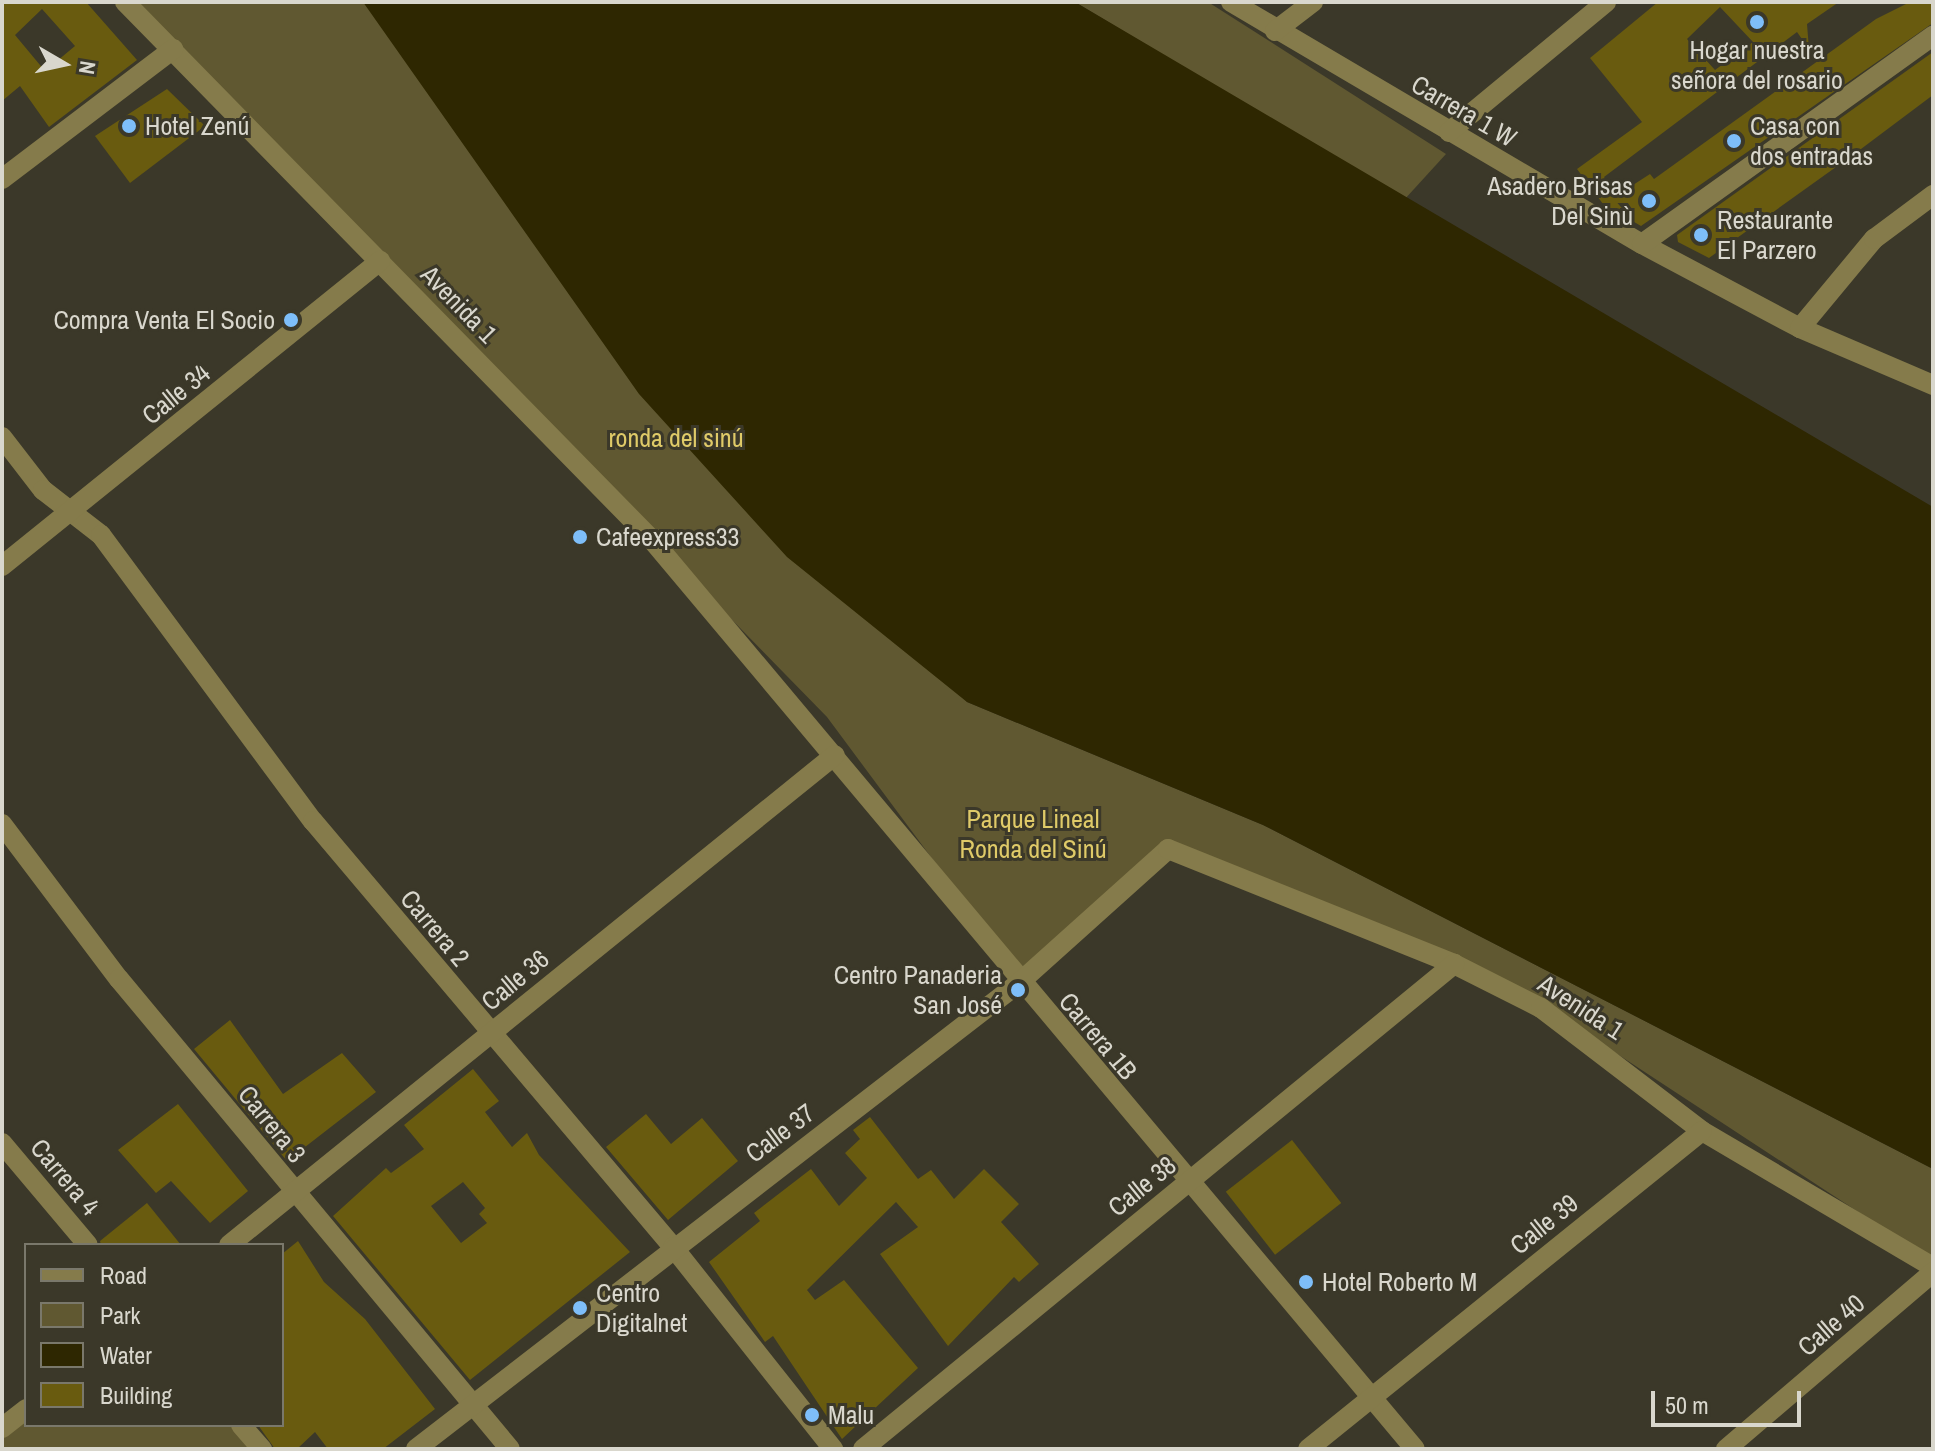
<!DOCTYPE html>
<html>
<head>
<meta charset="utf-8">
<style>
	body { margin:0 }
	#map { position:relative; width:1935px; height:1451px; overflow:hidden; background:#3b3829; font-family:"Archivo Narrow",sans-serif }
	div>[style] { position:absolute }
	.green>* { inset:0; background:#605831 }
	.water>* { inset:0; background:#2e2701 }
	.building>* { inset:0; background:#695b0f; transform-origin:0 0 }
	.minor>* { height:20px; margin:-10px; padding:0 10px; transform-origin:10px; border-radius:10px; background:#857b4b }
	.dots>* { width:22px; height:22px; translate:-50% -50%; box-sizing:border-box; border:4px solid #3b3829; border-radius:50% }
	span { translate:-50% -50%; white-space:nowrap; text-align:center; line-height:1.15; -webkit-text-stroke:6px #3b3829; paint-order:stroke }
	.poi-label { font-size:26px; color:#d9d7cd }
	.left { translate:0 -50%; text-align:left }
	.right { translate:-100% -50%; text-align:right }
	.street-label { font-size:26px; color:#d9d7cd }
	.park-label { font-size:26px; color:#dfca68 }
	.frame { position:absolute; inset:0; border:4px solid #d9d7cd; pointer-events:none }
	.legend { position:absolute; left:24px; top:1243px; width:260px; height:184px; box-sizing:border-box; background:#3b3829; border:2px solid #7a786b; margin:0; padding:10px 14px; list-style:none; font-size:24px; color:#d9d7cd }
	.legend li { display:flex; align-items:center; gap:16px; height:40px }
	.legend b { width:40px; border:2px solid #7a786b }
	.north { position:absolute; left:24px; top:24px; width:80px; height:80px; -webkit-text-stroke:6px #3b3829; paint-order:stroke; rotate:99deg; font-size:22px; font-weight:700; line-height:32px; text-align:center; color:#d9d7cd }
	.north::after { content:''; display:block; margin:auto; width:28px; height:36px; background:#d9d7cd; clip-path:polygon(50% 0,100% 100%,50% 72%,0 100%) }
	.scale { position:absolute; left:1651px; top:1391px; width:150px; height:36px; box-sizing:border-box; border:4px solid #d9d7cd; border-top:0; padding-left:10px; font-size:24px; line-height:28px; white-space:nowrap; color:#d9d7cd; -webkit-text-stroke:6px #3b3829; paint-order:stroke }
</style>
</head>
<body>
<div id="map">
	<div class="green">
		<div style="clip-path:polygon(128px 2px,363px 2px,967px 702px,1263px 825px,1933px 1169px,1933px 1261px,1567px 1021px,1172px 845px,1020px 977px,827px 717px)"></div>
		<div style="clip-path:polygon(1075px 2px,1208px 2px,1446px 154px,1404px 200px)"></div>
		<div style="clip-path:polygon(26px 1419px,26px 1425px,230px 1425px,250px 1449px,2px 1449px,2px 1438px)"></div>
	</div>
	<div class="water">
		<div style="clip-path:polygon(363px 2px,1075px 2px,1933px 507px,1933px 1169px,1263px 825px,967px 702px,787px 557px,639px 394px)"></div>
	</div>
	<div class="building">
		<div style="clip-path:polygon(evenodd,2px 2px,86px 2px,137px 60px,49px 127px,20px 86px,2px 101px,2px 2px,42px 9px,75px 46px,45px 71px,15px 35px,42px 9px)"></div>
		<div style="clip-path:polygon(evenodd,1658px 2px,1839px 2px,1807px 24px,1809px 49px,1797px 32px,1604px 177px,1616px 196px,1650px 174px,1654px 179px,1876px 19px,1910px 2px,1933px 2px,1933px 23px,1641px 226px,1603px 204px,1577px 169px,1642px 122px,1590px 58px,1658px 2px,1720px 7px,1753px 42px,1715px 70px,1687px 39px,1720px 7px)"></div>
		<div style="clip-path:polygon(1933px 52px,1933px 95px,1857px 152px,1709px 258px,1678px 242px,1677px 235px)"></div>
		<div style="clip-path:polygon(167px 89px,205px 126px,130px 183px,95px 136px)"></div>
		<div style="clip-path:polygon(230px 1020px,283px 1094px,342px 1053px,376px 1092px,287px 1161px,194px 1049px)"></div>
		<div style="clip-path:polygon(evenodd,473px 1069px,499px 1101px,485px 1112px,512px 1147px,527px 1133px,539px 1155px,630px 1252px,470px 1380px,333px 1216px,386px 1168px,391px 1173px,424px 1149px,404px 1125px,473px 1069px,463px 1182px,485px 1208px,479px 1214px,487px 1223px,461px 1243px,431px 1206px,463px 1182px)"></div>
		<div style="clip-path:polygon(178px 1104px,248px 1191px,210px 1223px,171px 1181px,156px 1193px,118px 1150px)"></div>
		<div style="clip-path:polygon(646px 1114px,671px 1144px,702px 1118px,738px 1161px,668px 1220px,606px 1147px)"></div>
		<div style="clip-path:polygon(870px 1117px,918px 1179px,931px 1170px,954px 1199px,984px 1169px,1019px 1204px,1001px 1222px,1039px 1264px,1019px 1282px,1014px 1277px,948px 1346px,880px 1254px,918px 1227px,896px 1202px,807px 1290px,815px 1300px,844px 1280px,918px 1368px,842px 1439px,773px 1336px,765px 1342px,709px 1262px,760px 1221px,754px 1213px,811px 1169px,839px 1206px,867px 1178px,845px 1153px,860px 1139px,853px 1130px)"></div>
		<div style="left:1292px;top:1140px;width:80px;height:84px;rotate:52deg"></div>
		<div style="clip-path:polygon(147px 1203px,181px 1245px,101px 1245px,100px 1241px)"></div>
		<div style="clip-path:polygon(298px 1241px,324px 1282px,365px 1319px,435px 1409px,383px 1449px,328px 1449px,315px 1432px,297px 1449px,275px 1449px,258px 1425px,282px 1425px,282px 1254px)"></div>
	</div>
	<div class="minor">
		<div style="left:125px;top:2px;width:755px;rotate:45.59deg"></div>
		<div style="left:653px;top:541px;width:1185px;rotate:50deg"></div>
		<div style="left:1231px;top:2px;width:477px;rotate:30.5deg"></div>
		<div style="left:1642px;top:244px;width:179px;rotate:28deg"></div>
		<div style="left:1800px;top:328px;width:145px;rotate:23.2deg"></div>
		<div style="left:1275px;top:31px;width:48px;rotate:-37.3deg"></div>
		<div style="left:1449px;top:132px;width:204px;rotate:-39.6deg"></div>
		<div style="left:2px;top:179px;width:215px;rotate:-37.2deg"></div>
		<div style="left:1642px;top:244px;width:358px;rotate:-35.6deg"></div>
		<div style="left:1800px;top:328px;width:116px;rotate:-50.3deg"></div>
		<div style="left:1874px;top:239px;width:74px;rotate:-36.7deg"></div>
		<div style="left:2px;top:437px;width:67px;rotate:52.3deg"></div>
		<div style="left:43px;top:490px;width:73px;rotate:37.8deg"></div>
		<div style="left:101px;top:535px;width:356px;rotate:53.5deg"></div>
		<div style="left:313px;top:821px;width:558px;rotate:49.8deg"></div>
		<div style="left:673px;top:1247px;width:258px;rotate:51.6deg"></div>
		<div style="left:2px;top:566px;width:486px;rotate:-38.9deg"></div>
		<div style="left:2px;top:824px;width:194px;rotate:53deg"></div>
		<div style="left:119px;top:979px;width:611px;rotate:50.24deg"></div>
		<div style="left:2px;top:1143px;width:133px;rotate:49.9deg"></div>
		<div style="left:229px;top:1245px;width:779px;rotate:-38.96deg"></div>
		<div style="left:241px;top:1425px;width:32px;rotate:49deg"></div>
		<div style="left:2px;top:1428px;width:31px;rotate:-38deg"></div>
		<div style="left:416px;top:1449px;width:763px;rotate:-37.71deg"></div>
		<div style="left:1020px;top:982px;width:199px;rotate:-41.9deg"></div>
		<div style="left:1168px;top:849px;width:308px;rotate:21.9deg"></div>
		<div style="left:1454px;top:964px;width:97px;rotate:26.8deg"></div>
		<div style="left:1541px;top:1008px;width:203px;rotate:37.4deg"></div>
		<div style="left:1702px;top:1131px;width:268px;rotate:30.5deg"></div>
		<div style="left:863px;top:1449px;width:765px;rotate:-39.37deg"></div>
		<div style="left:1308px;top:1449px;width:506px;rotate:-38.91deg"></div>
		<div style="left:1726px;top:1449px;width:272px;rotate:-40.5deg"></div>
	</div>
	<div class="dots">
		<div style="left:1757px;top:22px;background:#7ebef9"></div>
		<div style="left:129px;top:126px;background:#7ebef9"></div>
		<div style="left:1734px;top:141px;background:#7ebef9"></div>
		<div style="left:1649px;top:201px;background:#7ebef9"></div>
		<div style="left:1701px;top:235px;background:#7ebef9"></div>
		<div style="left:291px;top:320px;background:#7ebef9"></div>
		<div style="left:580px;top:537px;background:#7ebef9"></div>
		<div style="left:1018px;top:990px;background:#7ebef9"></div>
		<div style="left:1306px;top:1282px;background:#7ebef9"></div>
		<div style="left:580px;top:1308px;background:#7ebef9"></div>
		<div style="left:812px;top:1415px;background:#7ebef9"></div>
	</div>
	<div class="poi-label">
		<span style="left:1757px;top:65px">Hogar nuestra<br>señora del rosario</span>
		<span class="left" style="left:145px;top:126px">Hotel Zenú</span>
		<span class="left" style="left:1750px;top:141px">Casa con<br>dos entradas</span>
		<span class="right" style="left:1633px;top:201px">Asadero Brisas<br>Del Sinù</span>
		<span class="left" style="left:1717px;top:235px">Restaurante<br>El Parzero</span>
		<span class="right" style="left:275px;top:320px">Compra Venta El Socio</span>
		<span class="left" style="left:596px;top:537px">Cafeexpress33</span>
		<span class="right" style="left:1002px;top:990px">Centro Panaderia<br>San José</span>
		<span class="left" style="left:1322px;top:1282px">Hotel Roberto M</span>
		<span class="left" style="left:596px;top:1308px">Centro<br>Digitalnet</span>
		<span class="left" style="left:828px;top:1415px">Malu</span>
	</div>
	<div class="street-label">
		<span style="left:1464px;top:111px;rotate:30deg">Carrera 1 W</span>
		<span style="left:459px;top:304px;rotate:46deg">Avenida 1</span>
		<span style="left:176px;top:394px;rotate:-39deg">Calle 34</span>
		<span style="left:435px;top:928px;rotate:50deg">Carrera 2</span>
		<span style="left:515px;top:980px;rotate:-40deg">Calle 36</span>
		<span style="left:1581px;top:1007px;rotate:33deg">Avenida 1</span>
		<span style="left:1098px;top:1036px;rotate:50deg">Carrera 1B</span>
		<span style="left:272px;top:1124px;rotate:51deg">Carrera 3</span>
		<span style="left:780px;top:1133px;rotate:-37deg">Calle 37</span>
		<span style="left:65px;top:1177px;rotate:50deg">Carrera 4</span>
		<span style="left:1142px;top:1186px;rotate:-39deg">Calle 38</span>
		<span style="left:1544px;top:1224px;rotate:-39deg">Calle 39</span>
		<span style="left:1831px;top:1325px;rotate:-41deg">Calle 40</span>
	</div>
	<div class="park-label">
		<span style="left:676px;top:438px">ronda del sinú</span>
		<span style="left:1033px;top:834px">Parque Lineal<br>Ronda del Sinú</span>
	</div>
	<div class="frame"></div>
	<ul class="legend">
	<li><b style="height:10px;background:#857b4b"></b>Road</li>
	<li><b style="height:22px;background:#605831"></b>Park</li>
	<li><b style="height:22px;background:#2e2701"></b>Water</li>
	<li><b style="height:22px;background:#695b0f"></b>Building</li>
	</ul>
	<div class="north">N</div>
	<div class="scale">50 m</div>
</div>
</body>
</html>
